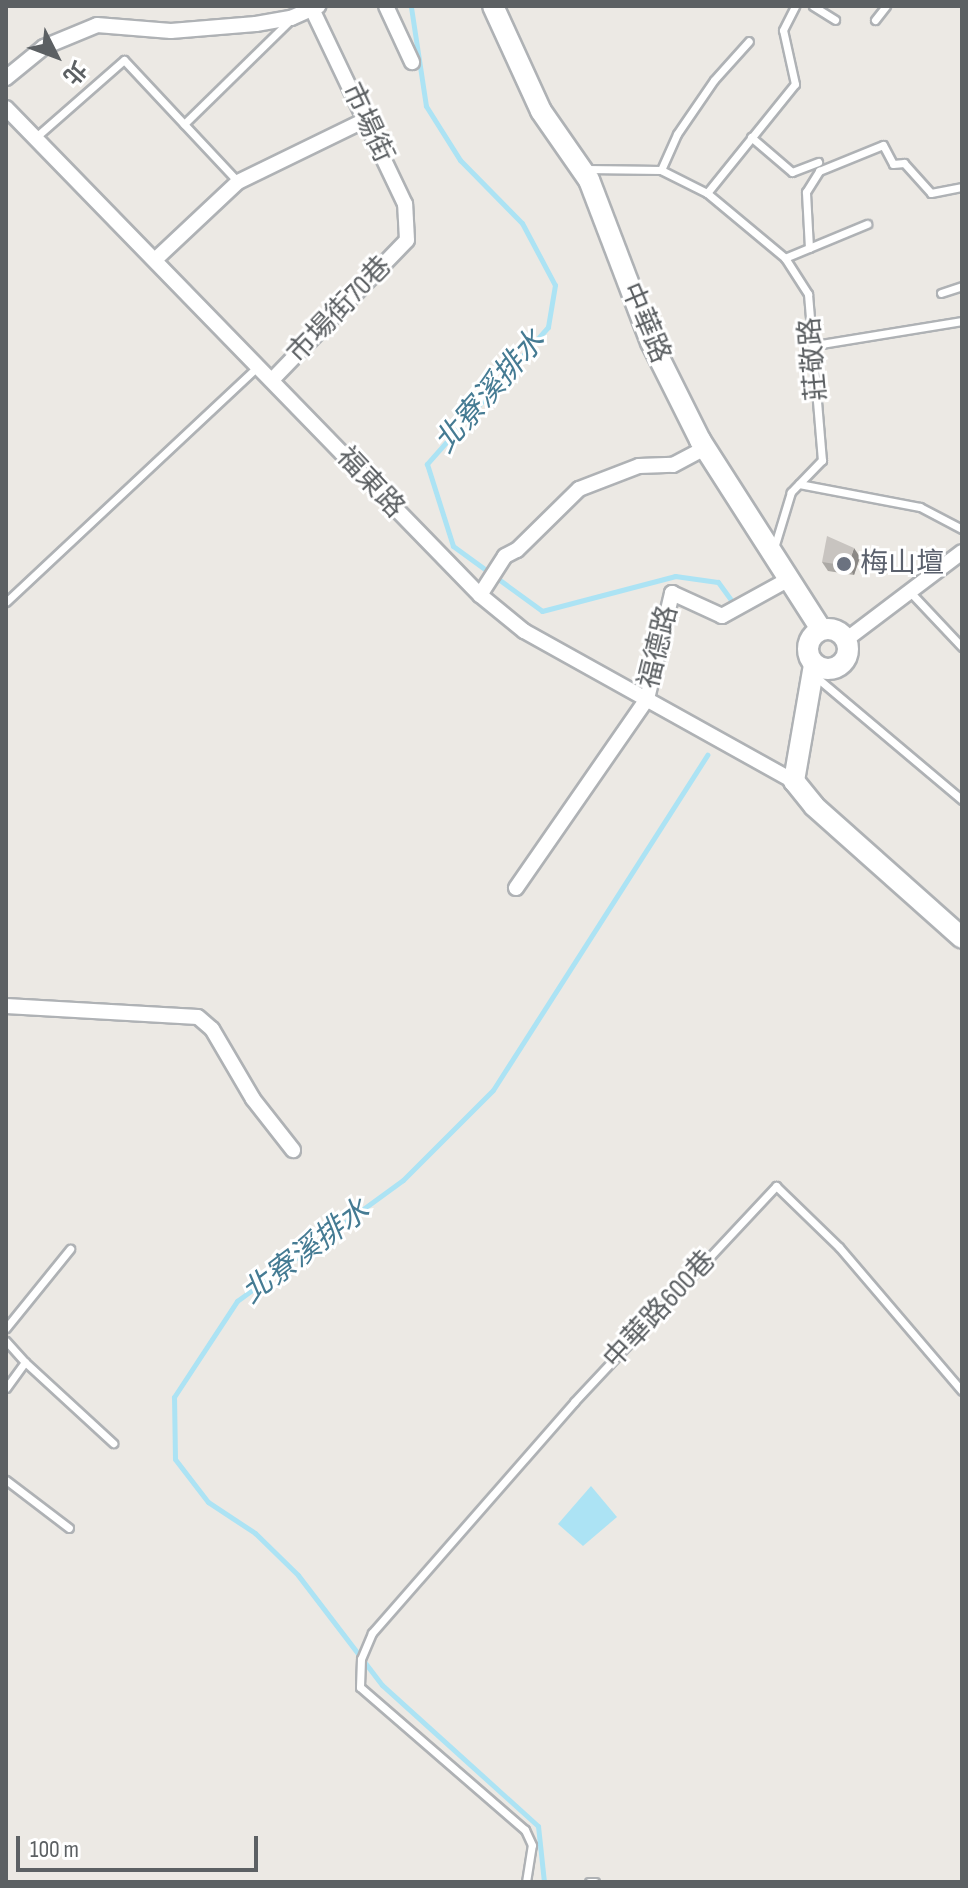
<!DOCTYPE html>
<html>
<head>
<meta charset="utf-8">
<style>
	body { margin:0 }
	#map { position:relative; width:968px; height:1888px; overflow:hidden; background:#ece9e4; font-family:"Sofia Sans Condensed","Noto Sans TC",sans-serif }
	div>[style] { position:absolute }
	.water>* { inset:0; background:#ace3f4 }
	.stream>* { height:5px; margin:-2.5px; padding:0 2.5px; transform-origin:2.5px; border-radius:2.5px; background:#ace3f4 }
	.roads { filter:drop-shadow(2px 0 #afb2b5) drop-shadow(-2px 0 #afb2b5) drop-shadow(0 2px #afb2b5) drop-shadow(0 -2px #afb2b5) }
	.lane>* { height:7px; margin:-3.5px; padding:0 3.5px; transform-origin:3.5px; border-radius:3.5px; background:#fff }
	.street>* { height:14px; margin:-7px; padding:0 7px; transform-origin:7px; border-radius:7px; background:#fff }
	.secondary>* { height:20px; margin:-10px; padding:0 10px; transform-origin:10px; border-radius:10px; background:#fff }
	.secondary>.ring { margin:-10px; padding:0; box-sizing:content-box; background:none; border:20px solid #fff; border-radius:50% }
	.wall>* { inset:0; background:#aca9a5 }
	.shaded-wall>* { inset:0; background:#8c8986 }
	.building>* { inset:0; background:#c8c4c0 }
	.dots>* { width:22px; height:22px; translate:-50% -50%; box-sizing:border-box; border:4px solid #fff; border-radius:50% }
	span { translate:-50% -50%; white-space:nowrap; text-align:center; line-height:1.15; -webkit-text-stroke:6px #fff; paint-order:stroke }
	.street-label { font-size:28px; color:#5c6063 }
	.worship-label { font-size:28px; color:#5b616d }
	.left { translate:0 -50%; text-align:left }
	.water-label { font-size:30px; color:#457b93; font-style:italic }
	.frame { position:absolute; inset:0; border:8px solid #5c6063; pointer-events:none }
	.north { position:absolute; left:16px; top:16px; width:80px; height:80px; -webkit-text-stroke:6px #fff; paint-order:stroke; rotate:132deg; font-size:22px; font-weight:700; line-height:32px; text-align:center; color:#5c6063 }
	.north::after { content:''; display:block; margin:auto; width:28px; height:36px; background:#5c6063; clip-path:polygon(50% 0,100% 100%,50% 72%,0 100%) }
	.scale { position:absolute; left:16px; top:1836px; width:242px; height:36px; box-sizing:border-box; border:4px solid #5c6063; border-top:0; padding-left:10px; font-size:24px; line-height:28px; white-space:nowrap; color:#5c6063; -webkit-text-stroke:6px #fff; paint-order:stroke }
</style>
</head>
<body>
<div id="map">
	<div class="water">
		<div style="clip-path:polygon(591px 1486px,617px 1517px,583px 1546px,558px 1524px)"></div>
	</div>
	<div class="stream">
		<div style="left:411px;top:7px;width:100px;rotate:81.4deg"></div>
		<div style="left:426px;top:106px;width:64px;rotate:57.8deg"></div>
		<div style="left:460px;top:160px;width:88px;rotate:45.5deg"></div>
		<div style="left:522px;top:223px;width:70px;rotate:62deg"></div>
		<div style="left:555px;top:285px;width:43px;rotate:99.5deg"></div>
		<div style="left:548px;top:327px;width:183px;rotate:131.5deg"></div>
		<div style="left:427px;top:464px;width:86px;rotate:72.4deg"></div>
		<div style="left:453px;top:546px;width:110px;rotate:36.1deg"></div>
		<div style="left:542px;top:611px;width:138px;rotate:-14.7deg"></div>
		<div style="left:675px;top:576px;width:43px;rotate:7.9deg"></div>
		<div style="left:718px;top:582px;width:26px;rotate:54deg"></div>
		<div style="left:544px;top:1882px;width:56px;rotate:-96.1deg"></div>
		<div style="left:538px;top:1826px;width:210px;rotate:-137.9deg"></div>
		<div style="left:382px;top:1685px;width:138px;rotate:-127.4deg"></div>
		<div style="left:298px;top:1575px;width:60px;rotate:-135.7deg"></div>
		<div style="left:255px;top:1533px;width:56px;rotate:-146.6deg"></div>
		<div style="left:208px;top:1502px;width:54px;rotate:-127.5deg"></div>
		<div style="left:175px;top:1459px;width:62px;rotate:-90.9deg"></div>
		<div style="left:174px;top:1397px;width:115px;rotate:-56.7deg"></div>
		<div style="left:237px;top:1301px;width:205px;rotate:-36.1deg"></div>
		<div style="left:403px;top:1180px;width:127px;rotate:-45deg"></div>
		<div style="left:493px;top:1090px;width:398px;rotate:-57.4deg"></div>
	</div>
	<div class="roads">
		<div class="lane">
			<div style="left:813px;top:6px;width:26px;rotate:32deg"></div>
			<div style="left:875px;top:20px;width:18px;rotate:-52deg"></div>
			<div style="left:184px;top:124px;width:146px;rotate:-44.4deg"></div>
			<div style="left:36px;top:137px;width:117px;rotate:-41.2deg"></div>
			<div style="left:124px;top:60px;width:167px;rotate:46.9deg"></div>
			<div style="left:751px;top:137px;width:54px;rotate:40.5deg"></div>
			<div style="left:792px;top:172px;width:28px;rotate:-21deg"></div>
			<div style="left:587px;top:169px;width:74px;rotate:0.8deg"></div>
			<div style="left:661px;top:170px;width:51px;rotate:26.6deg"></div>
			<div style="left:707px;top:193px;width:102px;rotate:39.8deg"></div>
			<div style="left:785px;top:258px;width:43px;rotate:57.4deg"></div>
			<div style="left:808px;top:294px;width:167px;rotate:85.2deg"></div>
			<div style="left:822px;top:460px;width:45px;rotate:134.1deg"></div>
			<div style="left:791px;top:492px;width:59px;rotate:106.9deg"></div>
			<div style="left:661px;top:170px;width:39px;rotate:-66deg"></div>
			<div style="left:677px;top:134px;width:65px;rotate:-55.6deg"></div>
			<div style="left:714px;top:80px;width:52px;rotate:-48.1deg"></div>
			<div style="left:707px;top:193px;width:140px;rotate:-51.1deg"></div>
			<div style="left:795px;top:84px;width:55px;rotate:-102.5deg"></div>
			<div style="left:783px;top:30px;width:27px;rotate:-63deg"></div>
			<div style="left:809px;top:248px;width:56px;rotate:-93.1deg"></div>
			<div style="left:806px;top:192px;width:25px;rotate:-58deg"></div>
			<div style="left:819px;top:171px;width:69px;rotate:-22.1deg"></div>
			<div style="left:883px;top:145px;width:21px;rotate:62deg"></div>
			<div style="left:893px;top:164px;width:11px;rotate:-5deg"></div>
			<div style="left:904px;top:163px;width:40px;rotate:48deg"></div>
			<div style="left:931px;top:193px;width:32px;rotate:-11deg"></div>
			<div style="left:785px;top:258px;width:89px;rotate:-22.5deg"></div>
			<div style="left:941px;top:293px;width:22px;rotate:-18deg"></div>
			<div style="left:815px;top:345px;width:149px;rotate:-9.3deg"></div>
			<div style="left:799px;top:484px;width:123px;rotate:10.8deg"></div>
			<div style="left:920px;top:507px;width:47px;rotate:27.6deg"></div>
			<div style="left:912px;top:594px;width:73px;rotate:46.7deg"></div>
			<div style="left:6px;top:602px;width:344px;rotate:-43.1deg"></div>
			<div style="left:816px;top:677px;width:191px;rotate:40.1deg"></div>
			<div style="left:6px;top:1328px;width:102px;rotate:-51deg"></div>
			<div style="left:6px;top:1341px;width:28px;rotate:48deg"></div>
			<div style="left:25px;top:1362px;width:32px;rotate:126deg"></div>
			<div style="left:25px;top:1362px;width:120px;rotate:42.6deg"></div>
			<div style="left:6px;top:1480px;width:79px;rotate:37.3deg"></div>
			<div style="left:526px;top:1882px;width:37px;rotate:-81deg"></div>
			<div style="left:532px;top:1845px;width:17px;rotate:-115deg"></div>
			<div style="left:525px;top:1830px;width:218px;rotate:-139.1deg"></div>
			<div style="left:360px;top:1687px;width:28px;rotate:-88deg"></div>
			<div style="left:361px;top:1659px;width:28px;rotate:-67deg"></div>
			<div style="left:372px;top:1633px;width:307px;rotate:-48.8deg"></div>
			<div style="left:574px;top:1402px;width:296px;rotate:-46.9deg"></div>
			<div style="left:776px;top:1186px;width:88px;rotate:44.1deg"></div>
			<div style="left:839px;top:1247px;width:189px;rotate:49.5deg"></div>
			<div style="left:589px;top:1882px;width:6px"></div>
		</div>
		<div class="street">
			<div style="left:386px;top:6px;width:62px;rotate:65.1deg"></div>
			<div style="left:6px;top:78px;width:49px;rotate:-39.2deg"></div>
			<div style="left:44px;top:47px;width:57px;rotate:-22.5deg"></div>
			<div style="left:97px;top:25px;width:74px;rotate:4.6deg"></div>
			<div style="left:171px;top:31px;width:85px;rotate:-4.7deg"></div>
			<div style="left:256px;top:24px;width:36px;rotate:-10deg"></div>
			<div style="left:291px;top:18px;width:30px;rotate:-24deg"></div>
			<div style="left:6px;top:108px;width:680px;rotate:45.78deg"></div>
			<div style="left:480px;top:595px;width:57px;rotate:39.3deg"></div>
			<div style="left:524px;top:631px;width:309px;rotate:29.1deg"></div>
			<div style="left:157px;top:258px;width:111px;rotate:-43.2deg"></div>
			<div style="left:238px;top:182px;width:141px;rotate:-26deg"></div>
			<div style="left:272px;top:380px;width:194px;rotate:-46deg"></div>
			<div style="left:407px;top:240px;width:36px;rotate:-93deg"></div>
			<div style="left:405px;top:204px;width:216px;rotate:-115.5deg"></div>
			<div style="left:480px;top:595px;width:46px;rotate:-57.3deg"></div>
			<div style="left:505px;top:556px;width:13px;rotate:-27deg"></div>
			<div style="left:517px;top:550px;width:87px;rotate:-44.5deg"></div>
			<div style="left:579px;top:489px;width:64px;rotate:-21deg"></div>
			<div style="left:639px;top:466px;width:34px;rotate:-2deg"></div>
			<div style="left:673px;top:465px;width:36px;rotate:-28deg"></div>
			<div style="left:847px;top:639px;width:144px;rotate:-37.1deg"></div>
			<div style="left:516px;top:888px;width:230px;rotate:-55.3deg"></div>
			<div style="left:647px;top:699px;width:109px;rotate:-76.7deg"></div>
			<div style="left:672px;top:593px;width:55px;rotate:24.7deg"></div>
			<div style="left:722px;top:616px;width:77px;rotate:-28.9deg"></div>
			<div style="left:6px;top:1006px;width:192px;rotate:3.3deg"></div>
			<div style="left:198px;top:1017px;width:18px;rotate:41deg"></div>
			<div style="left:212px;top:1029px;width:81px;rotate:59.6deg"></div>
			<div style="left:253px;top:1099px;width:65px;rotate:51.9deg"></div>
		</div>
		<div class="secondary">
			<div style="left:493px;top:6px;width:115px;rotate:65.4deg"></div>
			<div style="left:541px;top:111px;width:84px;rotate:55.2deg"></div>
			<div style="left:589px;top:180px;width:173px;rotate:69.1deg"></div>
			<div style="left:651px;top:342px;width:110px;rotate:63.4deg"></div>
			<div style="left:700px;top:440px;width:224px;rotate:57.4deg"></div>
			<div class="ring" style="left:808px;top:629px;width:20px;height:20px"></div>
			<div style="left:814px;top:665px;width:118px;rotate:99.8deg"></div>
			<div style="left:794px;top:781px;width:32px;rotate:51deg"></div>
			<div style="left:814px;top:806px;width:198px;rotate:41.7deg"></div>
		</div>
	</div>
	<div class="wall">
		<div style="clip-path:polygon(860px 557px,854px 575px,828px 571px,822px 562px)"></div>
	</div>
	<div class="shaded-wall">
		<div style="clip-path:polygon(854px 548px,860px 557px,854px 575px,848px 566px)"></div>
	</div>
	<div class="building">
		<div style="clip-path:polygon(827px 536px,854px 548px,848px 566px,822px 562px)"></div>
	</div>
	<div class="dots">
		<div style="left:844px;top:564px;background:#6b7280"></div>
	</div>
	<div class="street-label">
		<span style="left:367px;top:123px;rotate:65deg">市場街</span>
		<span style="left:340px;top:310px;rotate:-46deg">市場街70巷</span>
		<span style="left:645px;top:323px;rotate:67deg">中華路</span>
		<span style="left:814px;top:359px;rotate:-95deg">莊敬路</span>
		<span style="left:370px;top:483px;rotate:47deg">福東路</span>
		<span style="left:659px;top:647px;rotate:-76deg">福德路</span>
		<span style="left:660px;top:1310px;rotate:-47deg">中華路600巷</span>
	</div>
	<div class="worship-label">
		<span class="left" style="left:860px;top:564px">梅山壇</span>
	</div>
	<div class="water-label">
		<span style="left:490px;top:392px;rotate:-49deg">北寮溪排水</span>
		<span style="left:306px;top:1252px;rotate:-37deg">北寮溪排水</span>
	</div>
	<div class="frame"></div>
	<div class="north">北</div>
	<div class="scale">100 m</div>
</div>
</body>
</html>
